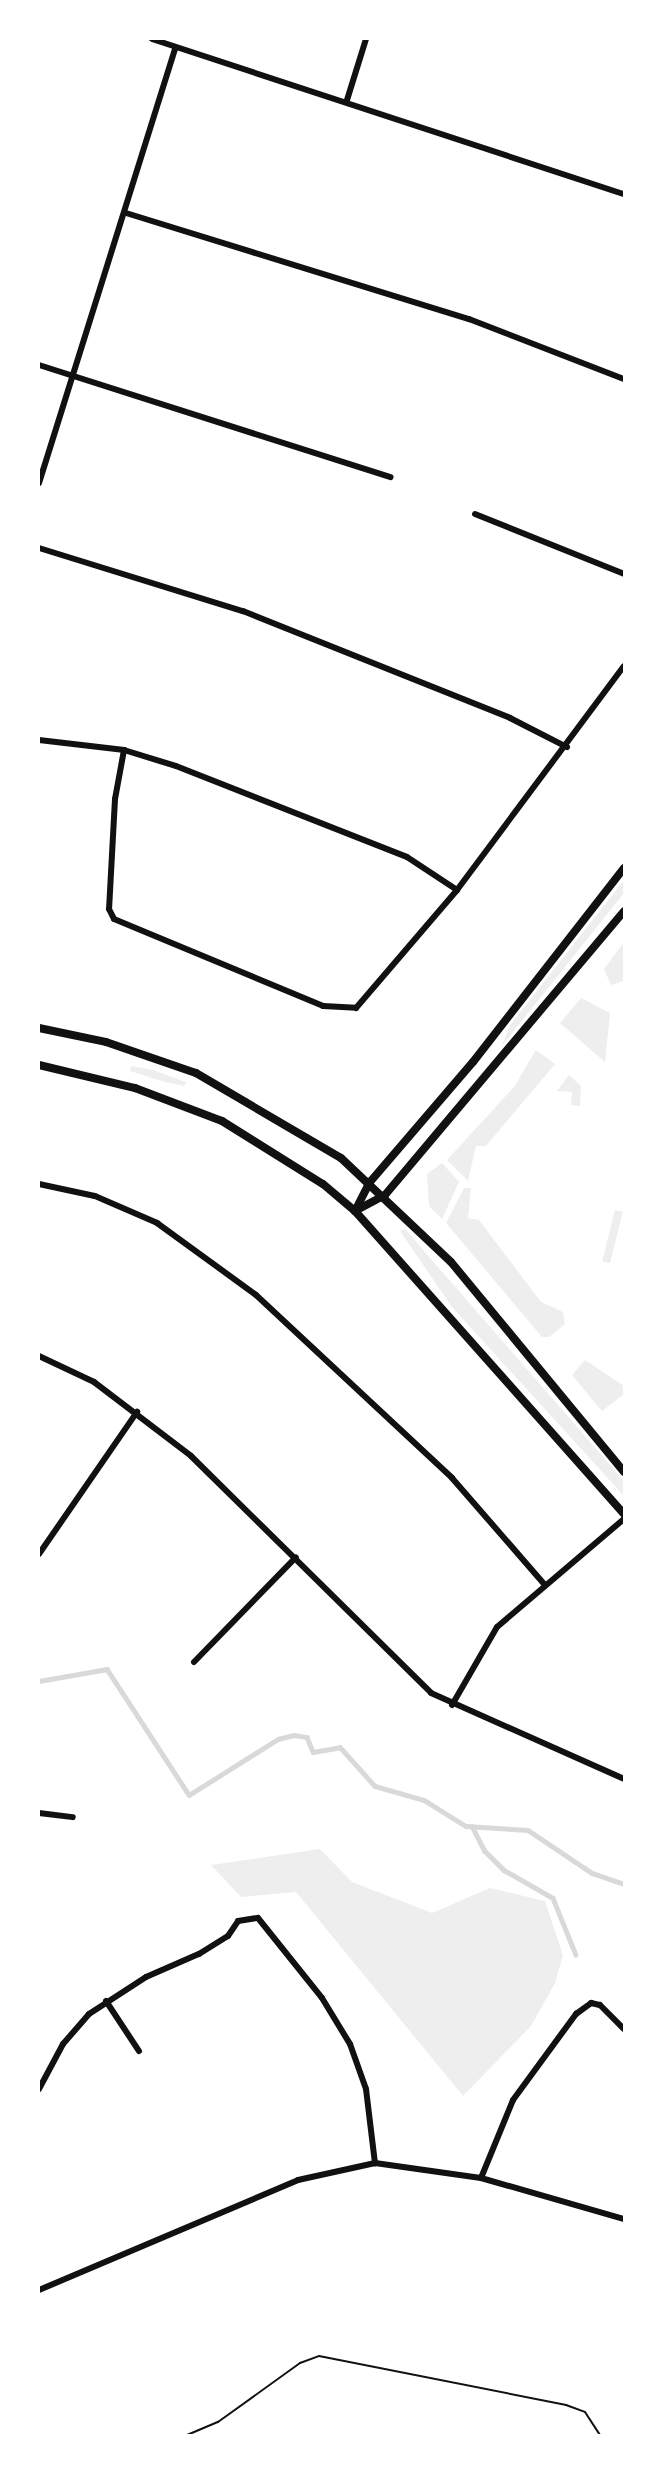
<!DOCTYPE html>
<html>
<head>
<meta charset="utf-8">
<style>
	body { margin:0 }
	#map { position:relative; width:663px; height:2474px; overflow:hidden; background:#fff; font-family:"Source Sans 3",sans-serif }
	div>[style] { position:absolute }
	.green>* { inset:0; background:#eee; transform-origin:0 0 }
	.stream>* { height:4.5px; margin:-2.25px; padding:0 2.25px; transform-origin:2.25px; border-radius:2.25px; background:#d9d9d9 }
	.path>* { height:2px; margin:-1px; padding:0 1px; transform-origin:1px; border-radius:1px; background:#111 }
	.minor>* { height:6px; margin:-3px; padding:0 3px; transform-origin:3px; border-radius:3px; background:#111 }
	.tertiary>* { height:8px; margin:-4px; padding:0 4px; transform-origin:4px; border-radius:4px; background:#111 }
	span { translate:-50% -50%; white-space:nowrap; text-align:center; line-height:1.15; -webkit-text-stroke:4.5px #fff; paint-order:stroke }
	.frame { position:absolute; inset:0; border:40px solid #fff; pointer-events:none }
</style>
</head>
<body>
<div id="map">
	<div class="green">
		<div style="clip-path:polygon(624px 880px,624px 893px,502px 1046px,510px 1025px)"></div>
		<div style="clip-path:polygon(624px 942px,624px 981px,611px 985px,604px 969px)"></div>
		<div style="clip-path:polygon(581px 998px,610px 1013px,605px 1062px,560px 1023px)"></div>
		<div style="clip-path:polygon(536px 1050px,555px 1064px,486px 1146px,476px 1146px,468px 1181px,447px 1160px,514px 1087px)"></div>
		<div style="clip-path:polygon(131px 1066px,153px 1070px,186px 1082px,184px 1086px,165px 1082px,130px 1071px)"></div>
		<div style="clip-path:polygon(569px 1075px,581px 1086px,580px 1106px,571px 1105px,572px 1092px,557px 1091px)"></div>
		<div style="clip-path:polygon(442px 1163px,459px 1182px,442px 1219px,429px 1206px,427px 1174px)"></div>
		<div style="clip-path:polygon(464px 1188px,471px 1188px,468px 1218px,479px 1220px,541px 1302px,563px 1312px,565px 1324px,549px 1337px,542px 1337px,446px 1223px)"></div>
		<div style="left:615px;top:1210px;width:8px;height:53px;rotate:14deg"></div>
		<div style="clip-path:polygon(405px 1229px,624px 1481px,624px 1496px,452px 1307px,400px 1231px)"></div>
		<div style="clip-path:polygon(585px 1360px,624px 1386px,624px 1394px,602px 1411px,572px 1375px)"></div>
		<div style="clip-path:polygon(320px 1849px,352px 1882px,432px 1913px,490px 1888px,545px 1901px,563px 1955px,555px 1983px,531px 2026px,463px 2096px,296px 1892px,241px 1897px,211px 1865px)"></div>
	</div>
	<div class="stream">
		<div style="left:39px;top:1681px;width:69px;rotate:-10deg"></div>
		<div style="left:107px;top:1669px;width:150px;rotate:56.9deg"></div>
		<div style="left:189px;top:1795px;width:105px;rotate:-32.2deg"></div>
		<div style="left:278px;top:1739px;width:16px;rotate:-14deg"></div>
		<div style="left:294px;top:1735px;width:13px;rotate:9deg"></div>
		<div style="left:307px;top:1737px;width:16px;rotate:68deg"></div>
		<div style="left:313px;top:1752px;width:27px;rotate:-10deg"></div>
		<div style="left:340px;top:1747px;width:52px;rotate:48.1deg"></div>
		<div style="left:375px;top:1786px;width:51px;rotate:15.9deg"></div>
		<div style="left:424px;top:1800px;width:49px;rotate:31.8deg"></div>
		<div style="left:466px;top:1826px;width:62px;rotate:3.7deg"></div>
		<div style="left:528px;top:1830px;width:77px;rotate:33.9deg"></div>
		<div style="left:592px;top:1873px;width:34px;rotate:19deg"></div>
		<div style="left:472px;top:1826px;width:28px;rotate:63deg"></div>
		<div style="left:485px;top:1851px;width:27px;rotate:45deg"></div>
		<div style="left:504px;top:1870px;width:56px;rotate:29.7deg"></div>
		<div style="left:553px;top:1898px;width:61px;rotate:68deg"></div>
	</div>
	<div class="path">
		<div style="left:187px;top:2435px;width:34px;rotate:-23deg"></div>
		<div style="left:218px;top:2422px;width:101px;rotate:-35.7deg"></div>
		<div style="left:300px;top:2363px;width:20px;rotate:-20deg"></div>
		<div style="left:319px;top:2356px;width:252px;rotate:11.2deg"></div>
		<div style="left:566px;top:2405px;width:20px;rotate:20deg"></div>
		<div style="left:585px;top:2412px;width:27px;rotate:57deg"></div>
	</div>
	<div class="minor">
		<div style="left:152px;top:39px;width:497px;rotate:18.2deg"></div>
		<div style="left:347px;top:100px;width:64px;rotate:-72.7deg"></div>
		<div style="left:126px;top:213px;width:359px;rotate:17.2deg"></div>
		<div style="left:469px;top:319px;width:166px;rotate:21.2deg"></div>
		<div style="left:39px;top:365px;width:369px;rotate:17.7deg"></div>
		<div style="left:39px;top:483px;width:456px;rotate:-72.6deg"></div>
		<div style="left:475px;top:514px;width:161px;rotate:21.9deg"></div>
		<div style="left:39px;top:548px;width:214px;rotate:17.2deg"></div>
		<div style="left:243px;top:611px;width:288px;rotate:21.8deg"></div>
		<div style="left:510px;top:718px;width:64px;rotate:27deg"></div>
		<div style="left:39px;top:740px;width:86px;rotate:6.7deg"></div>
		<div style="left:124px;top:750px;width:54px;rotate:17.1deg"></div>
		<div style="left:176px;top:766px;width:248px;rotate:21.5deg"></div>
		<div style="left:407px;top:857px;width:60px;rotate:33.4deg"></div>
		<div style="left:124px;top:750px;width:50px;rotate:100.4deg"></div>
		<div style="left:115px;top:799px;width:110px;rotate:93.1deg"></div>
		<div style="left:109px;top:909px;width:11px;rotate:63deg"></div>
		<div style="left:114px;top:919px;width:226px;rotate:22.6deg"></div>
		<div style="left:323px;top:1006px;width:33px;rotate:3deg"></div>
		<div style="left:356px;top:1008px;width:155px;rotate:-49.4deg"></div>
		<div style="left:457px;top:890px;width:279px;rotate:-53.3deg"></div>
		<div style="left:39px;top:1184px;width:57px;rotate:12.1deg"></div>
		<div style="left:95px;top:1196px;width:68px;rotate:23.5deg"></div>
		<div style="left:157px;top:1223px;width:122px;rotate:36deg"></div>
		<div style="left:256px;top:1295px;width:268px;rotate:43deg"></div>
		<div style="left:452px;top:1478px;width:142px;rotate:49deg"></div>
		<div style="left:39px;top:1356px;width:61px;rotate:25.3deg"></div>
		<div style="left:94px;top:1382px;width:122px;rotate:37.3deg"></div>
		<div style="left:191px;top:1456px;width:337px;rotate:44.6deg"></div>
		<div style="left:431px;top:1693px;width:211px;rotate:24deg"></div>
		<div style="left:39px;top:1554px;width:173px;rotate:-55.4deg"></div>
		<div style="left:194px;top:1662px;width:146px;rotate:-45.8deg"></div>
		<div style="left:452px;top:1705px;width:90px;rotate:-60deg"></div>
		<div style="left:497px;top:1627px;width:167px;rotate:-40.4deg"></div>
		<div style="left:39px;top:1813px;width:34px;rotate:7deg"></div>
		<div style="left:106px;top:2001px;width:60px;rotate:56.6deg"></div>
		<div style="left:39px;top:2089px;width:51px;rotate:-61.9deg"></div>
		<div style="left:63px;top:2044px;width:40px;rotate:-49deg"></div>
		<div style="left:89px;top:2014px;width:68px;rotate:-33deg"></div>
		<div style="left:146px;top:1977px;width:58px;rotate:-23.5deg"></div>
		<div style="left:199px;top:1954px;width:34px;rotate:-32deg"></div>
		<div style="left:228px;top:1936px;width:18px;rotate:-56deg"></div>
		<div style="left:238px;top:1921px;width:20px;rotate:-9deg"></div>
		<div style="left:258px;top:1918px;width:102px;rotate:51.3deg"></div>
		<div style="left:322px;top:1998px;width:54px;rotate:58.7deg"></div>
		<div style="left:350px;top:2044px;width:48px;rotate:70.4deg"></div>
		<div style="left:366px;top:2089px;width:75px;rotate:83.1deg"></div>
		<div style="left:481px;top:2178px;width:84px;rotate:-67.7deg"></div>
		<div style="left:513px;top:2100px;width:107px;rotate:-53.8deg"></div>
		<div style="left:576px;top:2014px;width:19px;rotate:-36deg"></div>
		<div style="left:591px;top:2003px;width:9px;rotate:13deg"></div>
		<div style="left:600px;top:2005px;width:34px;rotate:45deg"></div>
		<div style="left:39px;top:2290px;width:281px;rotate:-23deg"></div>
		<div style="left:298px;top:2180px;width:79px;rotate:-12.4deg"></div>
		<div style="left:375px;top:2163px;width:107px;rotate:8.1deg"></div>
		<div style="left:481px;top:2178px;width:149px;rotate:16deg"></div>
	</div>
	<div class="tertiary">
		<div style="left:39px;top:1028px;width:68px;rotate:11.8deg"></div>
		<div style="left:106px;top:1042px;width:95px;rotate:19deg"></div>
		<div style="left:196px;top:1073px;width:168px;rotate:30.4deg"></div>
		<div style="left:341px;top:1158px;width:151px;rotate:43.4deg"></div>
		<div style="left:451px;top:1262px;width:272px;rotate:50.5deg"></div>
		<div style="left:39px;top:1065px;width:99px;rotate:13.5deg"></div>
		<div style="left:135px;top:1088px;width:93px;rotate:20.8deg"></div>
		<div style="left:222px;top:1121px;width:119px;rotate:32deg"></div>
		<div style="left:323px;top:1184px;width:42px;rotate:40.2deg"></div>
		<div style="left:355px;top:1211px;width:405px;rotate:48.4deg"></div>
		<div style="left:355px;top:1211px;width:33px;rotate:-63deg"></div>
		<div style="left:370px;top:1182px;width:158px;rotate:-49.4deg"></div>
		<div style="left:473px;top:1062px;width:246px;rotate:-52.1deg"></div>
		<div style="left:355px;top:1211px;width:34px;rotate:-28deg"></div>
		<div style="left:385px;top:1195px;width:371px;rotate:-49.9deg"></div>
	</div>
	<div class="frame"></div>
</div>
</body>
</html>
